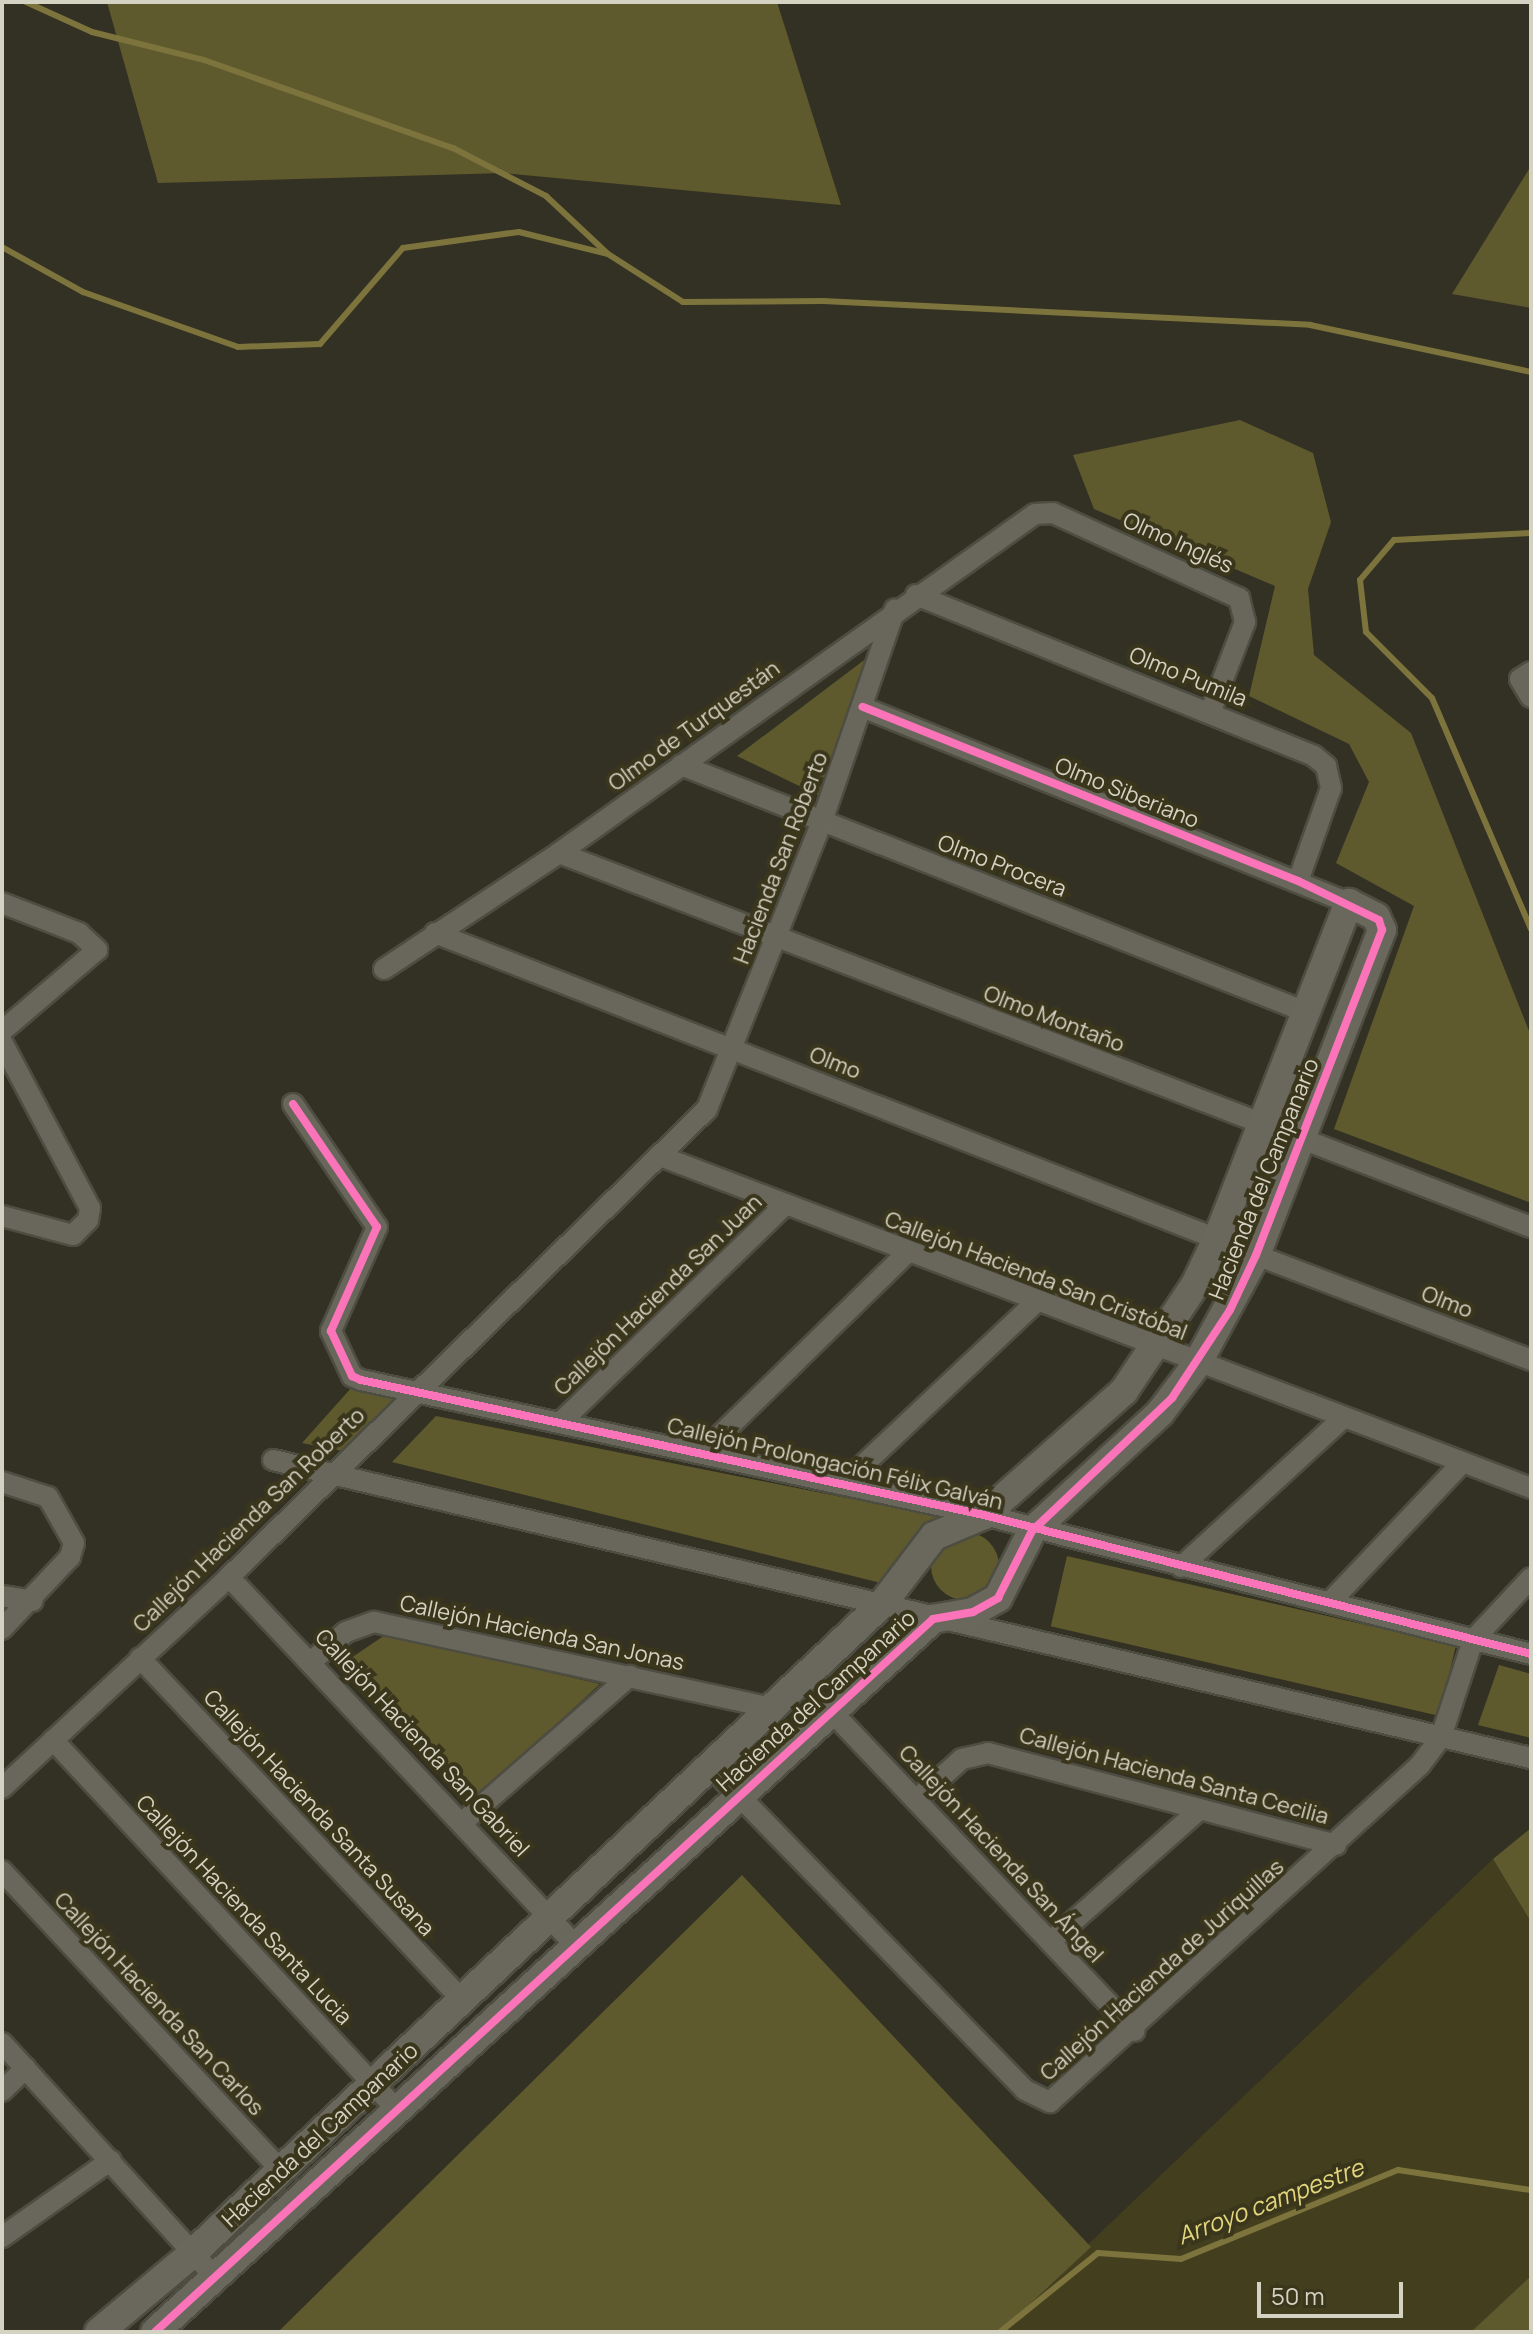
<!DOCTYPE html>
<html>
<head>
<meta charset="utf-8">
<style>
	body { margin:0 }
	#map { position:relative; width:1533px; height:2334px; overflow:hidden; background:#333123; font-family:Manrope,sans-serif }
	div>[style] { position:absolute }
	.built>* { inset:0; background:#433e1e }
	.green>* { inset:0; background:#5f592e; transform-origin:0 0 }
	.round { border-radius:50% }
	.stream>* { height:6px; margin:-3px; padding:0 3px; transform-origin:3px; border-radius:3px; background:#7d733c }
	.roads { filter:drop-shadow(2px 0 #4e4d41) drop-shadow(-2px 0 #4e4d41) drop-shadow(0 2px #4e4d41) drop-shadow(0 -2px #4e4d41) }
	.street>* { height:20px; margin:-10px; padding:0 10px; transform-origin:10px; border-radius:10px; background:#69675c }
	.secondary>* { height:28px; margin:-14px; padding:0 14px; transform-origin:14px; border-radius:14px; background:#6a685c }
	.cycleway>* { height:8px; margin:-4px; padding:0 4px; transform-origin:4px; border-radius:4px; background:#fb73b8 }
	span { translate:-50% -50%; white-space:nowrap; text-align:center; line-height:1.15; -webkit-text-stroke:8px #3a361c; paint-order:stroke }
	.street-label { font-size:22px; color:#d4d2c2 }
	.water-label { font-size:24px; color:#e3d67d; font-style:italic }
	.frame { position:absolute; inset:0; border:4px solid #d4d2c2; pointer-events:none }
	.scale { position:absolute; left:1257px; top:2282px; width:146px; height:36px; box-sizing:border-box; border:4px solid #d4d2c2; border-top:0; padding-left:10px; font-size:24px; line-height:28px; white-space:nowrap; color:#d4d2c2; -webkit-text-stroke:6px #3a361c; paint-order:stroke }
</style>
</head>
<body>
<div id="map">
	<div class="built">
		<div style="clip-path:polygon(1493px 1859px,1531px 1922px,1531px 2281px,1477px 2332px,996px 2332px)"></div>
	</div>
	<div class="green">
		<div style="clip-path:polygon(107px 2px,777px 2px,841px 205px,504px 173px,158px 183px)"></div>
		<div style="clip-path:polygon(1531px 166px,1531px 308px,1452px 294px)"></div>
		<div style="clip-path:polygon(1240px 420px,1313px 453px,1331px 522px,1308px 589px,1314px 655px,1411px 733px,1531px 1036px,1531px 1203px,1334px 1129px,1414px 906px,1336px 863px,1369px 782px,1349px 744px,1249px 696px,1275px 586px,1094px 509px,1073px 455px)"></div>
		<div style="clip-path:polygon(888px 642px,822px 797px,737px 756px)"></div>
		<div style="clip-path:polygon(352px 1387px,399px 1396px,342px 1451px,302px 1443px)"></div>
		<div style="clip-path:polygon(436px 1416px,937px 1516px,893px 1586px,392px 1462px)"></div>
		<div class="round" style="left:931px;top:1532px;width:68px;height:68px"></div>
		<div style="left:1067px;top:1556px;width:399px;height:72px;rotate:13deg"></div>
		<div style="clip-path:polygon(385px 1635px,600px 1684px,471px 1802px,348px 1660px)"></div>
		<div style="clip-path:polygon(1499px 1665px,1531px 1674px,1531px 1738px,1478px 1725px)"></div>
		<div style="clip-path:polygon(1531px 1828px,1531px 1922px,1493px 1859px)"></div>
		<div style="clip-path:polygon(742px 1875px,1091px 2247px,1000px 2332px,278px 2332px)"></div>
		<div style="clip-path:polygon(1531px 2276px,1531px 2332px,1471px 2332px)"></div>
	</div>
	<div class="stream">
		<div style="left:26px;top:2px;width:72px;rotate:24.4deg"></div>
		<div style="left:92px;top:32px;width:115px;rotate:14deg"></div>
		<div style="left:204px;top:60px;width:264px;rotate:19.5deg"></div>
		<div style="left:453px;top:148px;width:105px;rotate:27.3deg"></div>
		<div style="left:546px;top:196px;width:83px;rotate:43.1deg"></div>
		<div style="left:2px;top:247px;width:93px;rotate:29.1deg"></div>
		<div style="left:83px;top:292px;width:164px;rotate:19.5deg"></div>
		<div style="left:238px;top:347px;width:82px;rotate:-2.1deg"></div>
		<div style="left:320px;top:344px;width:127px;rotate:-49.2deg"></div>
		<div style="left:403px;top:248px;width:117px;rotate:-7.9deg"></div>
		<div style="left:519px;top:232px;width:92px;rotate:13.9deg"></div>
		<div style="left:608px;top:254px;width:89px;rotate:32.6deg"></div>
		<div style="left:683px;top:302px;width:140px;rotate:-0.4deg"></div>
		<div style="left:823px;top:301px;width:488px;rotate:2.8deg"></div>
		<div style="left:1310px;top:325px;width:226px;rotate:12deg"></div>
		<div style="left:1531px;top:533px;width:137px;rotate:177.1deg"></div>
		<div style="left:1394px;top:540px;width:52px;rotate:130.4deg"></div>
		<div style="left:1360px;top:580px;width:52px;rotate:83.4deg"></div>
		<div style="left:1366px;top:632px;width:93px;rotate:45deg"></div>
		<div style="left:1432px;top:698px;width:251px;rotate:66.8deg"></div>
		<div style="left:1000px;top:2332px;width:126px;rotate:-38.9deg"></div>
		<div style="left:1098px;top:2253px;width:83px;rotate:4.1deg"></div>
		<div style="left:1181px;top:2259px;width:235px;rotate:-22.3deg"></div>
		<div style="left:1398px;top:2170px;width:134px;rotate:8.6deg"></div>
	</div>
	<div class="roads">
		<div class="street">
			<div style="left:916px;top:595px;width:429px;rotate:22deg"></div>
			<div style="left:1314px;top:756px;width:16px;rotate:40deg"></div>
			<div style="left:1326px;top:766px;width:23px;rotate:77deg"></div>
			<div style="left:1331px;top:788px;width:99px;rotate:109.5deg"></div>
			<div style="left:1531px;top:672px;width:13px;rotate:148deg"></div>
			<div style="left:1520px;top:679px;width:21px;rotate:59deg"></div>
			<div style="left:862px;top:707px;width:525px;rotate:21.92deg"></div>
			<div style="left:681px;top:765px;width:672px;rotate:21.56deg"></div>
			<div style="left:559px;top:853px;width:1041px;rotate:21.05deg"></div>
			<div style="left:2px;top:903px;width:83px;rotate:21.3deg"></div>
			<div style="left:79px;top:933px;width:25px;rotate:43deg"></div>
			<div style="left:97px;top:950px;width:125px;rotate:139.5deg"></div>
			<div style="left:435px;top:933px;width:840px;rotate:21.37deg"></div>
			<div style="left:384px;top:969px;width:210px;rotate:-33.5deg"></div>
			<div style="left:559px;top:853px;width:584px;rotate:-35.46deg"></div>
			<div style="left:1035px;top:514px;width:18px;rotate:-3deg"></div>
			<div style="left:1053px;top:513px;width:205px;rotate:24.6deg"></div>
			<div style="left:1239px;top:598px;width:25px;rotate:76deg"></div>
			<div style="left:1245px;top:622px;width:94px;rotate:111.1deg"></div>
			<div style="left:2px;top:1042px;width:188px;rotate:62.1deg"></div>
			<div style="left:90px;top:1208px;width:12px;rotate:99deg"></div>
			<div style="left:88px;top:1220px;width:21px;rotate:135deg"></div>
			<div style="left:73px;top:1235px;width:73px;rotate:-165deg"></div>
			<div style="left:293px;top:1104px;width:149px;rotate:55.7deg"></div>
			<div style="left:377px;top:1227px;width:114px;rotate:113.9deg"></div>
			<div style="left:331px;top:1331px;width:50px;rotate:65deg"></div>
			<div style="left:352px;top:1376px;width:10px;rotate:24deg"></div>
			<div style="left:361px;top:1380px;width:637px;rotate:12.23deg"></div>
			<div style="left:984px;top:1515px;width:564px;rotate:14.26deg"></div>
			<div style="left:660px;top:1156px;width:932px;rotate:20.87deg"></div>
			<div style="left:1256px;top:1255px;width:294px;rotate:20.9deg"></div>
			<div style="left:563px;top:1420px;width:310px;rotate:-44.1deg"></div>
			<div style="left:704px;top:1451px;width:284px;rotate:-44.3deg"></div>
			<div style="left:273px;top:1460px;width:1293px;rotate:13.33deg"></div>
			<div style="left:2px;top:1482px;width:48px;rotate:18.1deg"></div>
			<div style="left:48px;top:1497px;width:53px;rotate:60.5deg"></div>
			<div style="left:74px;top:1543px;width:15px;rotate:106deg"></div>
			<div style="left:70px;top:1557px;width:99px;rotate:133.4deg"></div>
			<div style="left:844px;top:1483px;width:262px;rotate:-43.3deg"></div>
			<div style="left:1181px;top:1567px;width:220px;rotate:-42.6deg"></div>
			<div style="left:229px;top:1577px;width:507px;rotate:46.76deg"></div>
			<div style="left:2px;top:1596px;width:31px;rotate:9deg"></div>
			<div style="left:1332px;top:1600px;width:190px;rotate:-46.5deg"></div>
			<div style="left:140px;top:1658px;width:471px;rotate:46.7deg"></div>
			<div style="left:313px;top:1660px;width:43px;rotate:-40.3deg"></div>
			<div style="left:346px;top:1632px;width:30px;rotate:-20deg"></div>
			<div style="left:374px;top:1622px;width:408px;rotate:12.2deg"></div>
			<div style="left:831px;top:1711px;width:441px;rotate:46.5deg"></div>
			<div style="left:53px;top:1740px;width:508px;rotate:47.07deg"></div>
			<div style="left:711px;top:1767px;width:450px;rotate:45.8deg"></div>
			<div style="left:1025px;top:2090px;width:28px;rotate:26deg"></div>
			<div style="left:1050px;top:2102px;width:500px;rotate:-42.33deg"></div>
			<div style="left:1420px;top:1765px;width:35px;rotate:-53deg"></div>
			<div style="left:1441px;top:1737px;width:102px;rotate:-71.7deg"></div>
			<div style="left:1473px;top:1640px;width:85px;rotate:-46.9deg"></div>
			<div style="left:2px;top:1788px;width:310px;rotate:-42.9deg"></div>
			<div style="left:229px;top:1577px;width:669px;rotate:-44.39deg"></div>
			<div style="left:707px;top:1109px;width:310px;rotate:-68.2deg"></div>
			<div style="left:822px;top:821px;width:224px;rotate:-71deg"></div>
			<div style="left:918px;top:1798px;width:59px;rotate:-41.6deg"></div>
			<div style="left:962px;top:1759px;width:27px;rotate:-13deg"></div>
			<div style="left:988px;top:1753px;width:360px;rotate:14.8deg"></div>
			<div style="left:463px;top:1822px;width:222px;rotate:-41.2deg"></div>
			<div style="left:2px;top:1871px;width:409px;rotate:47deg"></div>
			<div style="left:1051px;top:1941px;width:196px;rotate:-41.5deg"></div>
			<div style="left:2px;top:2043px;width:319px;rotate:47.7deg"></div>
			<div style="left:2px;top:2091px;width:33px;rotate:-44deg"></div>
			<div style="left:2px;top:2237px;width:133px;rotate:-35.2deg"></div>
		</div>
		<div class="secondary">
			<div style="left:99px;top:2332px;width:123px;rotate:-40deg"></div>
			<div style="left:193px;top:2253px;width:948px;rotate:-43.29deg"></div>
			<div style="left:883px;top:1603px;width:84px;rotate:-52.7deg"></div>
			<div style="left:934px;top:1536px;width:54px;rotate:-22.8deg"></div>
			<div style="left:984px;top:1515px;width:187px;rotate:-41.5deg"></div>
			<div style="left:1124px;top:1391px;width:128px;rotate:-56.2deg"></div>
			<div style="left:1195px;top:1285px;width:51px;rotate:-64.4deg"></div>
			<div style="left:1217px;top:1239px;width:361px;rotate:-68.6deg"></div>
			<div style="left:1349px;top:903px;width:30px;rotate:27deg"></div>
			<div style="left:1376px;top:917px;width:14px;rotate:65deg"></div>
			<div style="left:1382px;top:930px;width:349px;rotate:111.2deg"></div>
			<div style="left:1256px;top:1255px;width:124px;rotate:118.4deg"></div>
			<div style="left:1197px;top:1364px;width:61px;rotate:127.1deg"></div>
			<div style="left:1160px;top:1413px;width:174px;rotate:137.3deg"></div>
			<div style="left:1032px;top:1531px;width:75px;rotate:116.9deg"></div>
			<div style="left:998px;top:1598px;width:29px;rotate:151deg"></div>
			<div style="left:973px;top:1612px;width:41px;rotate:170.1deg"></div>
			<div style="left:933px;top:1619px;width:1055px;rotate:137.5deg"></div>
		</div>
	</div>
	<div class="cycleway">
		<div style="left:293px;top:1104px;width:149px;rotate:55.7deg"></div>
		<div style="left:377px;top:1227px;width:114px;rotate:113.9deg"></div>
		<div style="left:331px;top:1331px;width:50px;rotate:65deg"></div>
		<div style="left:352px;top:1376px;width:10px;rotate:24deg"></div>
		<div style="left:361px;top:1380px;width:637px;rotate:12.23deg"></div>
		<div style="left:984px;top:1515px;width:564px;rotate:14.26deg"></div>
		<div style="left:155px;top:2332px;width:1055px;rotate:-42.5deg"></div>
		<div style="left:933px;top:1619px;width:41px;rotate:-9.9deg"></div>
		<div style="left:973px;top:1612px;width:29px;rotate:-29deg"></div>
		<div style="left:998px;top:1598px;width:75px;rotate:-63.1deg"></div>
		<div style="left:1032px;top:1531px;width:193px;rotate:-43.5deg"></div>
		<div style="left:1172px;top:1398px;width:105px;rotate:-56.6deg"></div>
		<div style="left:1230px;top:1310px;width:61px;rotate:-64.7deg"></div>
		<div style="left:1256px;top:1255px;width:349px;rotate:-68.8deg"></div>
		<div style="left:1382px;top:930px;width:10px;rotate:-107deg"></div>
		<div style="left:1379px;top:920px;width:90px;rotate:-154.3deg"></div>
		<div style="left:1298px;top:881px;width:469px;rotate:-158.2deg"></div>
	</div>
	<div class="street-label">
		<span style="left:1178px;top:543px;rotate:24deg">Olmo Inglés</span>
		<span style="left:1188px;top:677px;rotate:22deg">Olmo Pumila</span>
		<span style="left:694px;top:726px;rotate:-36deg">Olmo de Turquestán</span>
		<span style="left:1127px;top:793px;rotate:22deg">Olmo Siberiano</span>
		<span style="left:781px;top:858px;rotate:-69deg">Hacienda San Roberto</span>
		<span style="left:1002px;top:866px;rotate:21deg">Olmo Procera</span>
		<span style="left:1054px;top:1019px;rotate:21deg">Olmo Montaño</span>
		<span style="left:835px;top:1063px;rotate:21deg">Olmo</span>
		<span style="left:1264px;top:1179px;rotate:-68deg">Hacienda del Campanario</span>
		<span style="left:1036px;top:1276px;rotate:21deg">Callejón Hacienda San Cristóbal</span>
		<span style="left:658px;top:1295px;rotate:-44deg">Callejón Hacienda San Juan</span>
		<span style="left:1447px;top:1302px;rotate:21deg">Olmo</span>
		<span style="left:835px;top:1464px;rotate:13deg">Callejón Prolongación Félix Galván</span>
		<span style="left:249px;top:1520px;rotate:-44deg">Callejón Hacienda San Roberto</span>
		<span style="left:542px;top:1633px;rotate:12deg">Callejón Hacienda San Jonas</span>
		<span style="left:816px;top:1701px;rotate:-42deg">Hacienda del Campanario</span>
		<span style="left:422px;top:1743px;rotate:47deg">Callejón Hacienda San Gabriel</span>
		<span style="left:1174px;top:1776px;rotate:15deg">Callejón Hacienda Santa Cecilia</span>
		<span style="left:319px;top:1813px;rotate:47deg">Callejón Hacienda Santa Susana</span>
		<span style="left:1001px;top:1854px;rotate:47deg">Callejón Hacienda San Ángel</span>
		<span style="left:244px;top:1910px;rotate:47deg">Callejón Hacienda Santa Lucia</span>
		<span style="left:1162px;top:1970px;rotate:-42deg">Callejón Hacienda de Juriquillas</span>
		<span style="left:159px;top:2004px;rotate:47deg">Callejón Hacienda San Carlos</span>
		<span style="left:320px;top:2135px;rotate:-43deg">Hacienda del Campanario</span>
	</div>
	<div class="water-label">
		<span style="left:1270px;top:2201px;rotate:-21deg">Arroyo campestre</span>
	</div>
	<div class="frame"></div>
	<div class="scale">50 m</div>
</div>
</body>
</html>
